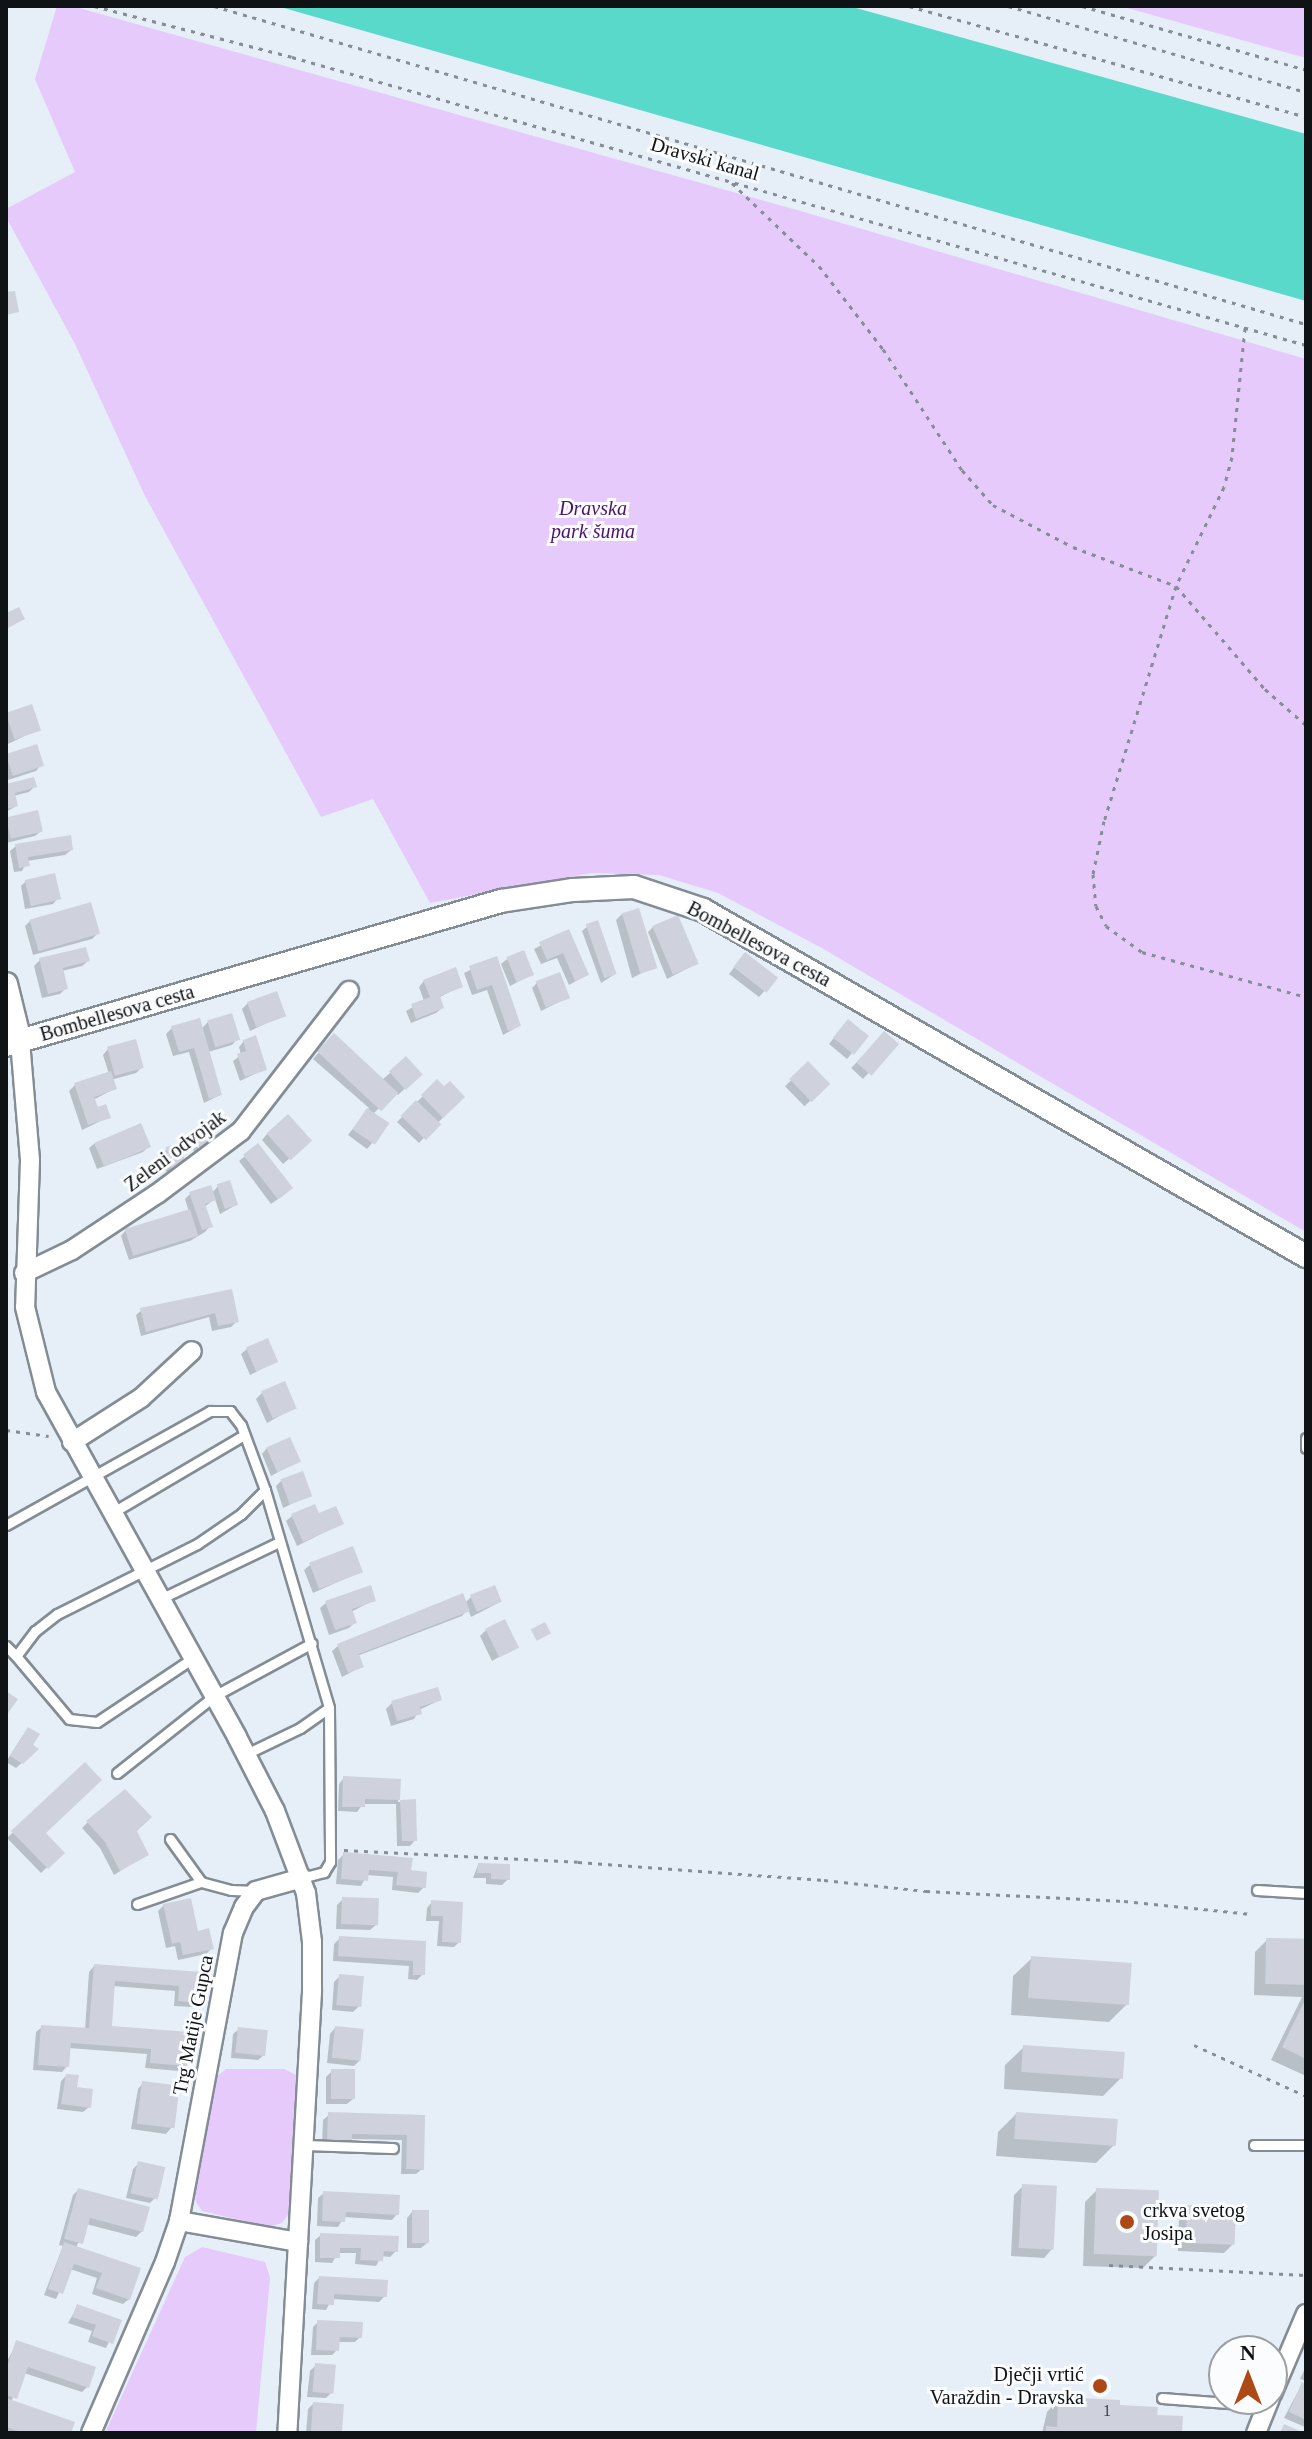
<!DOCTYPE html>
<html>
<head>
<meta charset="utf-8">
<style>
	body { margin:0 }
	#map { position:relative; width:1312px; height:2439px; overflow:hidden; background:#e6eff8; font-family:"Times New Roman",serif }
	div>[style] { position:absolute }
	.green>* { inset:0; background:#e5cafb }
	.water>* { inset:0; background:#58d9ca }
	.shadow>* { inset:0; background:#0003; transform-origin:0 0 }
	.building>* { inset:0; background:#cfd1dd; transform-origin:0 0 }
	.path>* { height:3px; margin-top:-1.5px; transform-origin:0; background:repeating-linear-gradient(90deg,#878d94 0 4px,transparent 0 10px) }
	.roads { filter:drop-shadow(2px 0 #848c94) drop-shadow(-2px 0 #848c94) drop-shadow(0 2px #848c94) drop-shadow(0 -2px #848c94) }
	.service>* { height:9px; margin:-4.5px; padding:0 4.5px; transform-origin:4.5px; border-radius:4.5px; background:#fff }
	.minor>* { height:18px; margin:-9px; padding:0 9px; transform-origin:9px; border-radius:9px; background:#fff }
	.tertiary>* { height:22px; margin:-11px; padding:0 11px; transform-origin:11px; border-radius:11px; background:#fff }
	.dots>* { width:22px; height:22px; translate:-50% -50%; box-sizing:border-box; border:4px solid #fafcfd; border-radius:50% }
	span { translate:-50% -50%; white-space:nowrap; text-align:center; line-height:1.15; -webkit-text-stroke:6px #fafcfd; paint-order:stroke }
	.number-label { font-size:16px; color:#404248 }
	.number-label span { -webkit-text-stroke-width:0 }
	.street-label { font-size:20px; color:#101316 }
	.park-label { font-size:20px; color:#4c136c; font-style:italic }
	.poi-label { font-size:20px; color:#101316 }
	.left { translate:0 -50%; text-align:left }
	.right { translate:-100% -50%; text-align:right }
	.frame { position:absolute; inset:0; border:8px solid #101316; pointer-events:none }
	.north { position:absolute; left:1208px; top:2335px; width:80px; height:80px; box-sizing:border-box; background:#fafcfd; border:2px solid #9c9fa1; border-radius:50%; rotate:0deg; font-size:22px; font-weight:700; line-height:32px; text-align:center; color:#101316 }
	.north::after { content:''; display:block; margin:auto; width:28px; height:36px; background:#ad4917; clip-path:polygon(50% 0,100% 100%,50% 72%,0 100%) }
</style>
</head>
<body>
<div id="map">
	<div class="green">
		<div style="clip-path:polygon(57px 6px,72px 6px,797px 210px,1306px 359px,1306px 1232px,820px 947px,718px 893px,659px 875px,591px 873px,430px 903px,373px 799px,321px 817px,145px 496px,75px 344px,6px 217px,6px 209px,75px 172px,35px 79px)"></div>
		<div style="clip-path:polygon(1120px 6px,1306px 6px,1306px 58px,1170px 20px)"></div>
		<div style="clip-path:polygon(226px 2069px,284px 2069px,296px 2075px,290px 2212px,282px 2223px,268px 2227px,202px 2211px,196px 2202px,195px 2190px,216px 2077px)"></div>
		<div style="clip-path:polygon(202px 2247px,265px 2262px,270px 2278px,256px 2433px,105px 2433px,185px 2257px)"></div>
	</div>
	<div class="water">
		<div style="clip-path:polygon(277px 6px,849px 6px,1306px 134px,1306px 301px)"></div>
	</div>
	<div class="shadow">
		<div style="clip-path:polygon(30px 706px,39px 729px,8px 744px,6px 715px)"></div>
		<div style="clip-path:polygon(7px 756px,41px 765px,36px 771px,8px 780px)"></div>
		<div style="clip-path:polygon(6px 786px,34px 787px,29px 792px,13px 796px,16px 806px,6px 812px)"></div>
		<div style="clip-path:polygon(36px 813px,41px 831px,35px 836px,6px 843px,6px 820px)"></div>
		<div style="clip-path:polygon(16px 846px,71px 850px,65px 855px,27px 861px,22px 871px,14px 872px,10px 851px)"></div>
		<div style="clip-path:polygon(26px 881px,58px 898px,53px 904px,25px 909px,21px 886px)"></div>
		<div style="clip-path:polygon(622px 914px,654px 967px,632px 978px,616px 920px)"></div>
		<div style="clip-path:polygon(30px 921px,98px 933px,92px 939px,33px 955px,25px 926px)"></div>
		<div style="clip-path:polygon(588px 926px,615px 974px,601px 983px,582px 931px)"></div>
		<div style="clip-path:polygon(653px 927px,696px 964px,667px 979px,648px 932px)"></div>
		<div style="clip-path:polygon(568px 931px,587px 975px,569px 985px,557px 958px,541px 964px,534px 949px)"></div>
		<div style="clip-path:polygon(495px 958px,519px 1026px,503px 1035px,487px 990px,472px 995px,464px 973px)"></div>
		<div style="clip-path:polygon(507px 959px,531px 975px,510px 986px,501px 964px)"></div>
		<div style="clip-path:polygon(40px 960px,88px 961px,82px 966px,62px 971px,66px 988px,60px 994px,42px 998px,34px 966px)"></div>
		<div style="clip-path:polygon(740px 960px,776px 978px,759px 997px,729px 974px)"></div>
		<div style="clip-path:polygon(424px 981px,461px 986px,438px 998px,442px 1008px,436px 1013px,411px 1023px,406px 1011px,424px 1001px,419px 987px)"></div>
		<div style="clip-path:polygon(538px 982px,567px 998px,541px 1011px,532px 988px)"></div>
		<div style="clip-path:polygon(248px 1003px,284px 1015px,250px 1031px,242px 1009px)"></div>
		<div style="clip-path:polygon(208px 1022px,237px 1039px,232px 1045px,208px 1052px,220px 1095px,204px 1103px,189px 1052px,173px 1056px,166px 1034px,172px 1028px,201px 1029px)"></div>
		<div style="clip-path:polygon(843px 1027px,852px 1053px,847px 1059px,829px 1044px)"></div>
		<div style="left:884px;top:1033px;width:16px;height:48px;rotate:43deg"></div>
		<div style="clip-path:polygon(244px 1041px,265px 1069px,240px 1081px,233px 1061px,241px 1055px,239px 1047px)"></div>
		<div style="clip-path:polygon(329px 1041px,382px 1080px,406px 1059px,414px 1080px,398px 1095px,395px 1092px,373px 1114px,372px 1143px,367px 1149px,348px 1135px,369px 1108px,313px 1059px)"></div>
		<div style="clip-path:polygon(108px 1049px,142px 1067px,136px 1073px,111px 1080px,114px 1089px,93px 1100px,96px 1109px,109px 1117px,82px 1130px,69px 1091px,75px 1085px,109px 1074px,103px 1055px)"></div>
		<div style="left:808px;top:1064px;width:28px;height:32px;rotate:46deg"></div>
		<div style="clip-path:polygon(437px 1082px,462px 1097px,419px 1143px,397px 1122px)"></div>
		<div style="clip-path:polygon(194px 1130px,207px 1143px,194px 1152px,188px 1136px)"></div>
		<div style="clip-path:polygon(267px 1134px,304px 1146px,283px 1164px,262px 1140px)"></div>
		<div style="clip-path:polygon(95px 1143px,148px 1147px,143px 1152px,97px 1169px,89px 1148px)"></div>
		<div style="clip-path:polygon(258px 1146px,285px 1194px,271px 1204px,239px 1161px)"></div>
		<div style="clip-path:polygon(167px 1149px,183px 1163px,166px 1172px,161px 1155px)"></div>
		<div style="clip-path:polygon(218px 1186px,236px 1205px,220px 1214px,215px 1199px,204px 1207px,210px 1226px,205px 1232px,190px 1241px,129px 1260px,121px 1236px,126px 1230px,189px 1212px,185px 1199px,190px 1194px,212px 1193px)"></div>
		<div style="clip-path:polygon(230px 1291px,237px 1321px,231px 1327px,212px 1331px,209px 1317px,141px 1336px,136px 1315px,142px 1310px)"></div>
		<div style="clip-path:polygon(247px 1349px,275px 1362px,250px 1375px,241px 1354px)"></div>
		<div style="clip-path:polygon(262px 1393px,294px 1408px,267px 1423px,256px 1399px)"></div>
		<div style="clip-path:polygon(267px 1448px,298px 1461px,271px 1476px,262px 1454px)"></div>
		<div style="clip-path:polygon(281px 1481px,310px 1495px,283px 1508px,276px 1486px)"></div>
		<div style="clip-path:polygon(292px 1516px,318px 1516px,341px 1524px,297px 1546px,286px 1521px)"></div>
		<div style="clip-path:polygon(310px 1565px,360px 1572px,313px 1593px,304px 1570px)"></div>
		<div style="clip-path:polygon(471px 1597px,500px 1602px,471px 1617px,468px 1609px,462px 1616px,357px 1656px,361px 1667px,342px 1677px,332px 1651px,338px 1646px,465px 1603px)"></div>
		<div style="clip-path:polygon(374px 1600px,351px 1612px,355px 1622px,349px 1628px,329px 1635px,320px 1608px,326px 1603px)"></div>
		<div style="clip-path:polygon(486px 1630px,516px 1647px,492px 1661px,480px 1636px)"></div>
		<div style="clip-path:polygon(440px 1700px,419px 1710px,414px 1719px,391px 1726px,386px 1709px,392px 1703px)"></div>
		<div style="clip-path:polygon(23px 1735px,37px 1749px,16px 1768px,6px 1762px)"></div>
		<div style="clip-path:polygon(85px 1764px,43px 1833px,62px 1853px,41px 1873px,7px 1838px)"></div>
		<div style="clip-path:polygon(344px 1778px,399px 1780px,398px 1802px,414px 1801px,415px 1840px,410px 1846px,397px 1846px,396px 1804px,363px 1804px,357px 1812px,338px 1811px,339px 1784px)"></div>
		<div style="clip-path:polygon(88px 1822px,134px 1831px,147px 1854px,114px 1875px,100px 1848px,82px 1828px)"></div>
		<div style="clip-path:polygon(344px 1854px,409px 1872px,424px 1887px,418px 1893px,392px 1890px,393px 1877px,367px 1875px,361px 1886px,336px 1884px,338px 1860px)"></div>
		<div style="clip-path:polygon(478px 1865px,508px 1879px,502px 1885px,486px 1884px,486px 1878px,473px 1878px)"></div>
		<div style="clip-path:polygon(343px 1899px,376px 1925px,370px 1930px,336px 1929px,337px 1905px)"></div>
		<div style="clip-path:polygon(432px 1902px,461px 1904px,459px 1942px,454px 1947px,437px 1946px,439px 1921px,426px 1921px,427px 1908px)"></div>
		<div style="clip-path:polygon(164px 1905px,212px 1948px,206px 1954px,178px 1960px,175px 1946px,166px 1948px,158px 1911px)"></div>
		<div style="clip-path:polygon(340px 1938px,424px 1943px,423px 1974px,417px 1980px,408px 1979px,409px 1966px,333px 1961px,334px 1944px)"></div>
		<div style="clip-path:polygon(1267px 1940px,1306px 1941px,1306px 2076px,1271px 2060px,1302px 1997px,1254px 1995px,1255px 1952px)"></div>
		<div style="clip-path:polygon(1032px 1958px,1127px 2004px,1109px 2022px,1011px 2015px,1013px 1976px)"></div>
		<div style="clip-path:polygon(94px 1966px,199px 1974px,197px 2002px,192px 2007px,174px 2006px,175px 1991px,113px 1986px,110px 2028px,185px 2065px,179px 2071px,145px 2068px,147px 2054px,69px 2048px,67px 2066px,62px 2072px,33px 2070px,36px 2032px,42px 2027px,85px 2030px,89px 1972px)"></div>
		<div style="clip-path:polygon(340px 1976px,359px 2006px,353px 2012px,332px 2010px,334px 1982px)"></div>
		<div style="clip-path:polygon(335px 2028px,360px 2060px,354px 2066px,327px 2063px,330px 2034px)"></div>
		<div style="clip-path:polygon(239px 2029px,264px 2055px,258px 2060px,231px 2058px,233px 2034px)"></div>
		<div style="clip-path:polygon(1024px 2047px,1121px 2078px,1103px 2096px,1004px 2089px,1005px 2065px)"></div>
		<div style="clip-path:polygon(332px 2071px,353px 2099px,347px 2104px,326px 2104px,326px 2077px)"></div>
		<div style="clip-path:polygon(66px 2076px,89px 2107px,83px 2112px,57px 2109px,61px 2081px)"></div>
		<div style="clip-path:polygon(143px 2083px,171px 2128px,166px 2134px,131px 2129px,138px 2089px)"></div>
		<div style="clip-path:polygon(1016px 2114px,1114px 2145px,1096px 2163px,996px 2156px,998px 2132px)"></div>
		<div style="clip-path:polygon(329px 2115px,423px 2117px,422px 2169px,416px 2174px,401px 2174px,402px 2140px,350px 2139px,344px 2147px,322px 2146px,323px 2120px)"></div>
		<div style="clip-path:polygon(139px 2163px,155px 2198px,150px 2203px,126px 2198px,133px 2169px)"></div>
		<div style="clip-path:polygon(1023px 2186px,1052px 2249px,1044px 2258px,1011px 2256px,1014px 2195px)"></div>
		<div style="clip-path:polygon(78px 2190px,142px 2231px,136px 2237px,86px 2224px,76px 2248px,139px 2269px,129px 2299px,123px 2304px,92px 2294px,97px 2278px,70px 2269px,56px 2299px,44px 2295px,63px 2246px,59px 2245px,73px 2195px)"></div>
		<div style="clip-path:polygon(1097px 2190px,1155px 2256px,1143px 2268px,1083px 2266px,1085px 2202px)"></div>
		<div style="clip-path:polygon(324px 2193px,397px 2214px,392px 2220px,344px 2217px,338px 2227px,317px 2226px,318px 2198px)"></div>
		<div style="clip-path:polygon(1188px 2207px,1233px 2244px,1224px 2253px,1178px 2251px,1179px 2216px)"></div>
		<div style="clip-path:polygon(412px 2212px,427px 2243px,421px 2248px,407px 2248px,407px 2218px)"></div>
		<div style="clip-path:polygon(321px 2235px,396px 2251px,390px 2257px,381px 2256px,376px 2266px,355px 2264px,356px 2253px,338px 2253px,332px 2263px,315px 2262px,315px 2240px)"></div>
		<div style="clip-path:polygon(319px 2278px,385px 2296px,379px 2302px,332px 2299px,326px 2310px,312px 2309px,314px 2283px)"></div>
		<div style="clip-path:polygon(77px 2307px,119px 2321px,106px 2348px,88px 2342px,92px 2331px,68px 2323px)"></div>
		<div style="clip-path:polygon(318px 2322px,360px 2337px,355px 2342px,338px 2342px,337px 2350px,332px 2355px,311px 2355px,313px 2327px)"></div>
		<div style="clip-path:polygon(17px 2343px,87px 2387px,82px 2392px,24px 2373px,11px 2402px,68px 2433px,6px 2433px,6px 2363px)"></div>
		<div style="clip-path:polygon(315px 2366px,331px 2393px,326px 2398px,307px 2397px,310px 2371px)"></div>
		<div style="clip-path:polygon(1306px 2366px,1306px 2381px,1300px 2379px)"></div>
		<div style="clip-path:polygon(1302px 2384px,1306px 2386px,1305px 2427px,1284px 2418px)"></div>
		<div style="clip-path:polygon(1059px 2399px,1118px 2407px,1155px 2417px,1180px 2433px,1042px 2433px,1047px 2412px)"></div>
		<div style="clip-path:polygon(313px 2404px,341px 2433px,306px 2433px,308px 2409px)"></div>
	</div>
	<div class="building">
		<div style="clip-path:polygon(15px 291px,19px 312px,6px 315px,6px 292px)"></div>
		<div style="clip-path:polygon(19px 607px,25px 619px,6px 629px,6px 613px)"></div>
		<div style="left:32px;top:704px;width:28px;height:28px;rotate:71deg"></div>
		<div style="left:37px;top:744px;width:23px;height:33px;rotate:72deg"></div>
		<div style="clip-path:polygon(34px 777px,37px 787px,15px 793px,18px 806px,6px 809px,6px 784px)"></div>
		<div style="left:38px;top:810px;width:22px;height:33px;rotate:77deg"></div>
		<div style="clip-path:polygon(71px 835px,73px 850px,28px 857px,30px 866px,19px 868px,15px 844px)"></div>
		<div style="left:55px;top:873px;width:27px;height:31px;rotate:77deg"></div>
		<div style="left:91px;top:902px;width:33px;height:64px;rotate:74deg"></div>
		<div style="left:639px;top:908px;width:63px;height:18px;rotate:73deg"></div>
		<div style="left:678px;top:915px;width:53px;height:28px;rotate:67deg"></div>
		<div style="left:598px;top:920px;width:57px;height:13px;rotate:71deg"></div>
		<div style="clip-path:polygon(569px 929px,589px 975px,575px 981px,563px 953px,547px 960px,539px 942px)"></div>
		<div style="clip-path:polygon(86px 947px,90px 961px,63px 968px,68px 989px,48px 994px,39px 958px)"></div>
		<div style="left:524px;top:950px;width:27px;height:19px;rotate:68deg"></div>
		<div style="left:745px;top:952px;width:42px;height:19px;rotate:38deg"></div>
		<div style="clip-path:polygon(497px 956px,521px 1026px,508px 1031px,492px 985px,477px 990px,469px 966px)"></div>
		<div style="clip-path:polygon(456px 967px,463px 987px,440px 996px,444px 1008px,416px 1019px,411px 1004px,430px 997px,423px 980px)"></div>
		<div style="left:560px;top:972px;width:28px;height:26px;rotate:69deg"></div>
		<div style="left:277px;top:991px;width:27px;height:32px;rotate:70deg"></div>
		<div style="left:232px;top:1013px;width:28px;height:26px;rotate:73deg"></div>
		<div style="clip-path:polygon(200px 1018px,222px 1095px,209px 1099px,194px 1048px,179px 1052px,171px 1026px)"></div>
		<div style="left:848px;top:1019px;width:27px;height:24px;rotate:39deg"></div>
		<div style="left:884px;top:1031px;width:20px;height:42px;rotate:41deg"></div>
		<div style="left:334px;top:1033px;width:88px;height:25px;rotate:43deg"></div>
		<div style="clip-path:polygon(256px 1035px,267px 1070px,245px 1077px,237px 1054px,246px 1051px,243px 1040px)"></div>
		<div style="left:136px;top:1039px;width:30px;height:30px;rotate:75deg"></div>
		<div style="left:406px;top:1056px;width:25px;height:23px;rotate:48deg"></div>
		<div style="left:808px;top:1061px;width:32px;height:26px;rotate:46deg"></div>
		<div style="clip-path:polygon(111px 1071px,117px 1089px,94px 1097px,98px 1107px,106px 1104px,111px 1118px,88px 1125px,74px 1083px)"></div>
		<div style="clip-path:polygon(437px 1079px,444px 1086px,450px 1081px,465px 1097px,443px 1118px,421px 1095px)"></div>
		<div style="left:416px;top:1100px;width:35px;height:22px;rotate:44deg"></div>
		<div style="left:367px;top:1108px;width:27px;height:26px;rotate:34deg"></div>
		<div style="left:288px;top:1114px;width:36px;height:29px;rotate:48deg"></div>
		<div style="left:141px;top:1123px;width:26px;height:51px;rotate:67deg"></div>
		<div style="left:203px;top:1125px;width:20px;height:10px;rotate:70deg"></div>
		<div style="left:180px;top:1143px;width:22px;height:15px;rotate:74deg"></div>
		<div style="left:258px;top:1143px;width:57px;height:19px;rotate:52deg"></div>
		<div style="left:230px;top:1180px;width:26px;height:14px;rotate:72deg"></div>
		<div style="clip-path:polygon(211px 1185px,216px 1200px,205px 1204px,213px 1227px,202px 1230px,189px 1192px)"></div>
		<div style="left:190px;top:1209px;width:28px;height:68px;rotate:73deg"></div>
		<div style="clip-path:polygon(232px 1289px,239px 1322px,218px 1326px,215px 1313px,146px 1332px,140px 1308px)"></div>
		<div style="left:268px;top:1338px;width:26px;height:24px;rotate:67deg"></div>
		<div style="left:285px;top:1381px;width:30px;height:26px;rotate:67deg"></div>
		<div style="left:290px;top:1437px;width:27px;height:26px;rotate:66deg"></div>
		<div style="left:303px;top:1471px;width:27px;height:24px;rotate:70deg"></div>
		<div style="clip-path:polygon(315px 1504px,319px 1513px,336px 1506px,344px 1524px,303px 1542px,291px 1514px)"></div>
		<div style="left:353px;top:1546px;width:28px;height:47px;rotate:69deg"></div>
		<div style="clip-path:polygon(371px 1585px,376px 1601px,352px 1609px,357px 1623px,335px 1630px,325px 1601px)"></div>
		<div style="left:495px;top:1585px;width:18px;height:27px;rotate:68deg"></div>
		<div style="clip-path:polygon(463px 1593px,470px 1611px,359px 1654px,364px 1667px,348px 1673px,337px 1644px)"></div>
		<div style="left:505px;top:1619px;width:32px;height:22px;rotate:64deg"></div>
		<div style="left:545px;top:1622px;width:13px;height:16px;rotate:63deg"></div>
		<div style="clip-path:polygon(438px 1687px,442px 1700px,420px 1707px,422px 1714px,397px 1721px,391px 1701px)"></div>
		<div style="clip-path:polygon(6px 1691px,18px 1699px,6px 1716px)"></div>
		<div style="clip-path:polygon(28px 1727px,40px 1734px,33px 1745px,39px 1749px,23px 1764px,10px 1756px)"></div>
		<div style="clip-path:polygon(85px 1762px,102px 1780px,46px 1833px,65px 1853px,48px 1869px,11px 1831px)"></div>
		<div style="clip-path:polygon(343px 1776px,401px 1779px,400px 1800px,416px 1799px,417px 1841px,402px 1841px,400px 1800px,365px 1799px,365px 1807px,342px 1807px)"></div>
		<div style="clip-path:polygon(125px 1789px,152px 1817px,137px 1831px,149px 1855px,120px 1871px,105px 1842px,86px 1821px)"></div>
		<div style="clip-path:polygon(343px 1852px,413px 1858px,411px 1870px,427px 1872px,426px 1888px,396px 1885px,398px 1872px,369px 1870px,368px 1881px,341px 1879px)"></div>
		<div style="clip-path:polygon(478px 1863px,510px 1864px,510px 1880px,491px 1879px,491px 1873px,477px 1873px)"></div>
		<div style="left:342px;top:1897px;width:37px;height:27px;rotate:2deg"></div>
		<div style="clip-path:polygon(191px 1898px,198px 1931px,209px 1928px,214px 1949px,183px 1955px,180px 1942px,172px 1944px,163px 1904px)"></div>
		<div style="clip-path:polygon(431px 1900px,463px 1902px,461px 1943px,442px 1942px,443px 1916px,431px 1916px)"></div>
		<div style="clip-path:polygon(339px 1936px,426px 1941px,425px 1975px,413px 1975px,413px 1961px,338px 1956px)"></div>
		<div style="left:1266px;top:1938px;width:40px;height:46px;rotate:1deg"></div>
		<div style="left:1031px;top:1956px;width:101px;height:42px;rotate:4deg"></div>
		<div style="clip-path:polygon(94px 1964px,201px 1972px,199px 2003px,178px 2001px,179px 1986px,115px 1981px,112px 2026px,189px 2032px,187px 2066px,150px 2063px,151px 2049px,71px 2043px,69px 2067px,38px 2065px,41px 2025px,89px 2028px)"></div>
		<div style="left:339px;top:1974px;width:25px;height:31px;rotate:5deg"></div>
		<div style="clip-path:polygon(1306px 1998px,1306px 2059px,1282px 2047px)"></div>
		<div style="left:335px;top:2026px;width:29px;height:32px;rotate:6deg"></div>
		<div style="left:238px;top:2027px;width:30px;height:26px;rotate:6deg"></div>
		<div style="left:1023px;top:2045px;width:102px;height:27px;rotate:4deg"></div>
		<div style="left:331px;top:2069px;width:24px;height:30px"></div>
		<div style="clip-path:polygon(66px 2074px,79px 2075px,77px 2087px,93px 2089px,91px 2108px,61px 2104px)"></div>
		<div style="left:142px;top:2081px;width:38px;height:43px;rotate:7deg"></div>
		<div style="clip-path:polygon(328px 2112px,425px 2115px,424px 2170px,406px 2169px,407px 2135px,352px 2134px,352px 2142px,327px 2141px)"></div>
		<div style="left:1016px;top:2112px;width:102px;height:27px;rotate:4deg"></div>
		<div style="left:138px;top:2161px;width:28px;height:33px;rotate:13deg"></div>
		<div style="left:1022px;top:2184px;width:35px;height:64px;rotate:3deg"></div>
		<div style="clip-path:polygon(78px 2188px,150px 2207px,143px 2232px,90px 2218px,83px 2244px,64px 2239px)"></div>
		<div style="left:1096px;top:2188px;width:63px;height:66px;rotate:2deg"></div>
		<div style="clip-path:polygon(323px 2191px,400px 2195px,399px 2215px,346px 2212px,345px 2222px,322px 2221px)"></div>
		<div style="left:1187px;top:2205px;width:49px;height:38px;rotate:2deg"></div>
		<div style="left:412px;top:2210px;width:17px;height:33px"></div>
		<div style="clip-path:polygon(320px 2233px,399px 2236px,398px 2252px,384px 2251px,383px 2261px,360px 2260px,361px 2248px,340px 2248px,340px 2258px,320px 2258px)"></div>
		<div style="clip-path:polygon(64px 2242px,141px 2268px,130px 2300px,96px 2288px,102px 2273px,74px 2264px,63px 2294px,48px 2289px)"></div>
		<div style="clip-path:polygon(319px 2276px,388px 2280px,387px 2297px,334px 2294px,334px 2305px,317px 2304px)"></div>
		<div style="clip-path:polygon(77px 2304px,122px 2320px,113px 2344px,92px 2336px,96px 2325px,72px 2317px)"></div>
		<div style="clip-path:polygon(317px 2320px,363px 2322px,362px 2338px,340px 2337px,339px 2351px,316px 2350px)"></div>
		<div style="clip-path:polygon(16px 2340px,96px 2367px,89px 2388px,28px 2367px,17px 2399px,6px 2395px,6px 2370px)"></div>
		<div style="left:315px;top:2363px;width:21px;height:29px;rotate:5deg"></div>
		<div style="clip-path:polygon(1302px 2382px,1306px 2384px,1306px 2420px,1289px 2412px)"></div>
		<div style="clip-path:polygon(1058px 2397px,1120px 2400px,1120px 2405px,1158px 2407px,1157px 2415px,1183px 2416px,1182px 2433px,1046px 2433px,1046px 2426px,1057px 2427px)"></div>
		<div style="clip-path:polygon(6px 2398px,75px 2422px,71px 2433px,24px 2433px,6px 2427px)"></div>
		<div style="left:313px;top:2402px;width:31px;height:31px;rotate:4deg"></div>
		<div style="clip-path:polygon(1284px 2424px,1304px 2433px,1280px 2433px)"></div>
	</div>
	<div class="path">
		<div style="left:94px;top:6px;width:204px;rotate:14.4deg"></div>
		<div style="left:292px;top:57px;width:1054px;rotate:15.86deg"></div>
		<div style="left:214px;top:6px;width:1137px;rotate:16.24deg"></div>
		<div style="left:909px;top:6px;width:412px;rotate:15.6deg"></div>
		<div style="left:1008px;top:6px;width:310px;rotate:16.1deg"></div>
		<div style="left:1082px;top:6px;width:233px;rotate:15.9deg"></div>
		<div style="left:732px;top:183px;width:120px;rotate:43.7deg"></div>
		<div style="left:819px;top:266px;width:105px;rotate:52.4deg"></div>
		<div style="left:883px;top:349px;width:145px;rotate:56.9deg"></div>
		<div style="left:962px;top:470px;width:47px;rotate:48.5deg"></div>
		<div style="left:993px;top:505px;width:90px;rotate:27.7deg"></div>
		<div style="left:1073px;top:547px;width:110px;rotate:20.7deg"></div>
		<div style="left:1176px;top:586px;width:136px;rotate:49.2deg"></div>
		<div style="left:1265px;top:689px;width:55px;rotate:41.3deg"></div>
		<div style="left:1245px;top:328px;width:130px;rotate:95.8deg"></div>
		<div style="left:1232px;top:457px;width:31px;rotate:105deg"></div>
		<div style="left:1224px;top:487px;width:110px;rotate:115.9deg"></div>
		<div style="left:1176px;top:586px;width:246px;rotate:107deg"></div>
		<div style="left:1104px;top:821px;width:54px;rotate:101.7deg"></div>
		<div style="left:1093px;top:874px;width:32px;rotate:85deg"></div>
		<div style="left:1096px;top:906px;width:22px;rotate:63deg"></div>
		<div style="left:1106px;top:926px;width:44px;rotate:35.8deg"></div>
		<div style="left:1142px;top:952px;width:170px;rotate:15.3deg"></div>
		<div style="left:6px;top:1430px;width:43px;rotate:7.9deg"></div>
		<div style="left:344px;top:1850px;width:234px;rotate:2.9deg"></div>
		<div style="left:578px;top:1862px;width:247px;rotate:4.2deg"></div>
		<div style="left:824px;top:1880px;width:103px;rotate:6.2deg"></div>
		<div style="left:926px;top:1891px;width:198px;rotate:2.9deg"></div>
		<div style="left:1124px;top:1901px;width:128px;rotate:5.8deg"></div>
		<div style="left:1194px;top:2045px;width:123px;rotate:24.5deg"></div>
		<div style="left:1109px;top:2265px;width:197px;rotate:2.9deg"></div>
	</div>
	<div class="roads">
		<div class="service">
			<div style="left:1306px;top:1438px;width:10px;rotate:90deg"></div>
			<div style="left:265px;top:1490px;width:227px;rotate:73.6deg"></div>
			<div style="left:329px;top:1708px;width:154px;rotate:89.6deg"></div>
			<div style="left:330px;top:1862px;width:12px;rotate:121deg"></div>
			<div style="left:324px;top:1872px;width:23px;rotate:165deg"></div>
			<div style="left:115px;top:1511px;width:150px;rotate:-30.5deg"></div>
			<div style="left:6px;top:1525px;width:234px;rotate:-29.2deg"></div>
			<div style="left:210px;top:1411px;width:20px"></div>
			<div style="left:230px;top:1411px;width:18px;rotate:52deg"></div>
			<div style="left:241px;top:1425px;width:69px;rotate:69.7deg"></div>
			<div style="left:265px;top:1490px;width:34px;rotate:135deg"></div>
			<div style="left:241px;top:1514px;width:53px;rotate:145.7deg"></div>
			<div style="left:197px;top:1544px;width:157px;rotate:153.4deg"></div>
			<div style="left:57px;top:1614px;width:28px;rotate:142deg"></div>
			<div style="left:35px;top:1631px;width:31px;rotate:127deg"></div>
			<div style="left:16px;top:1656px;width:14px;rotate:-135deg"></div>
			<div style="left:160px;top:1599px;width:132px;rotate:-25.6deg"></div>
			<div style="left:16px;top:1656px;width:82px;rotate:49.9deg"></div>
			<div style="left:69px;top:1719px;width:28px;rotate:6deg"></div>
			<div style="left:97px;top:1722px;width:115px;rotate:-33.7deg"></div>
			<div style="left:246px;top:1754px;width:60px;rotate:-25.7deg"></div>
			<div style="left:300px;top:1728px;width:35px;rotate:-35deg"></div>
			<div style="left:117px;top:1773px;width:124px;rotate:-38.4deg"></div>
			<div style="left:214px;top:1696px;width:111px;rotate:-28.4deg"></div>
			<div style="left:170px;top:1839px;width:53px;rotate:54.2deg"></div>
			<div style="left:201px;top:1882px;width:31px;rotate:15deg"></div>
			<div style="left:231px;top:1890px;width:25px;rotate:2deg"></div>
			<div style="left:1257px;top:1890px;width:49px;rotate:3.5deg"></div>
			<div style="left:137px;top:1904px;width:68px;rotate:-19deg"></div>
			<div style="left:303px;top:2145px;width:90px;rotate:1.9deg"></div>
			<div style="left:1254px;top:2145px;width:52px"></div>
			<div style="left:1162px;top:2398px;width:105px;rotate:4.4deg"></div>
		</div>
		<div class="minor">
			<div style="left:20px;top:1041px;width:119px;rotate:85.2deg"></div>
			<div style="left:30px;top:1160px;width:147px;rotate:91.9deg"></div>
			<div style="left:25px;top:1307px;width:88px;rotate:76.1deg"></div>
			<div style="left:46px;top:1392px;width:394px;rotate:61deg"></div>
			<div style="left:237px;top:1737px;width:83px;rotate:62.8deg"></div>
			<div style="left:275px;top:1811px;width:88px;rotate:69.3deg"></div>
			<div style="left:306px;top:1893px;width:49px;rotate:83deg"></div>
			<div style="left:312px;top:1942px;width:50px;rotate:90deg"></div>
			<div style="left:312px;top:1992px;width:442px;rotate:93.2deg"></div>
			<div style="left:24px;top:1273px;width:53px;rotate:-25.6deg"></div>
			<div style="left:72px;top:1250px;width:102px;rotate:-33.4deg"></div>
			<div style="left:157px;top:1194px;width:105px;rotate:-36.9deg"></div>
			<div style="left:241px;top:1131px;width:177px;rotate:-52.4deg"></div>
			<div style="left:72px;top:1442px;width:82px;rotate:-32.5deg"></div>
			<div style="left:141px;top:1398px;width:69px;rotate:-42.7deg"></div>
			<div style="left:179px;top:2221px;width:121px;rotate:10deg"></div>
			<div style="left:1272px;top:2394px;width:87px;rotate:-67deg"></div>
			<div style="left:91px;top:2433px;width:186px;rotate:-66.6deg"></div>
			<div style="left:165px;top:2262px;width:43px;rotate:-71.1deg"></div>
			<div style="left:179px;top:2221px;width:293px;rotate:-79.4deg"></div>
			<div style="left:233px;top:1933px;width:28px;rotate:-67deg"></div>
			<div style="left:244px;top:1907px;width:20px;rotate:-53deg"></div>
			<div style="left:256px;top:1891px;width:48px;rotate:-15.8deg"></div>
			<div style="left:1256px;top:2433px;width:37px;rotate:-68deg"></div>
		</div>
		<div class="tertiary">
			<div style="left:6px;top:984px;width:59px;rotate:76.2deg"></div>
			<div style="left:6px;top:1045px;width:516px;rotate:-16.22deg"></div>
			<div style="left:501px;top:901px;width:73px;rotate:-8.7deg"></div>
			<div style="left:573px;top:890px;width:61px;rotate:-2.8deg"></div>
			<div style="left:634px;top:887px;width:73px;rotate:18.4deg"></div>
			<div style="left:703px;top:910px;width:695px;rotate:29.85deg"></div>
		</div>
	</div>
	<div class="dots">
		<div style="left:1127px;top:2222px;background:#ad4917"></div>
		<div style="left:1100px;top:2386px;background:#ad4917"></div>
	</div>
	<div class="number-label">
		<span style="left:1107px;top:2411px">1</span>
	</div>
	<div class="street-label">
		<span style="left:705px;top:159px;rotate:16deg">Dravski kanal</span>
		<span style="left:759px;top:944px;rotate:28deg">Bombellesova cesta</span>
		<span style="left:117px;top:1013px;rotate:-16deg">Bombellesova cesta</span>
		<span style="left:175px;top:1151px;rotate:-37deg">Zeleni odvojak</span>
		<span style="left:193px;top:2025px;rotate:-79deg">Trg Matije Gupca</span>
	</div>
	<div class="park-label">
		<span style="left:593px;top:520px">Dravska<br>park šuma</span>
	</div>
	<div class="poi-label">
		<span class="left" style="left:1143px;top:2222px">crkva svetog<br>Josipa</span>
		<span class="right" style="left:1084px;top:2386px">Dječji vrtić<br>Varaždin - Dravska</span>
	</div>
	<div class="frame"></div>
	<div class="north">N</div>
</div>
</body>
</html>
